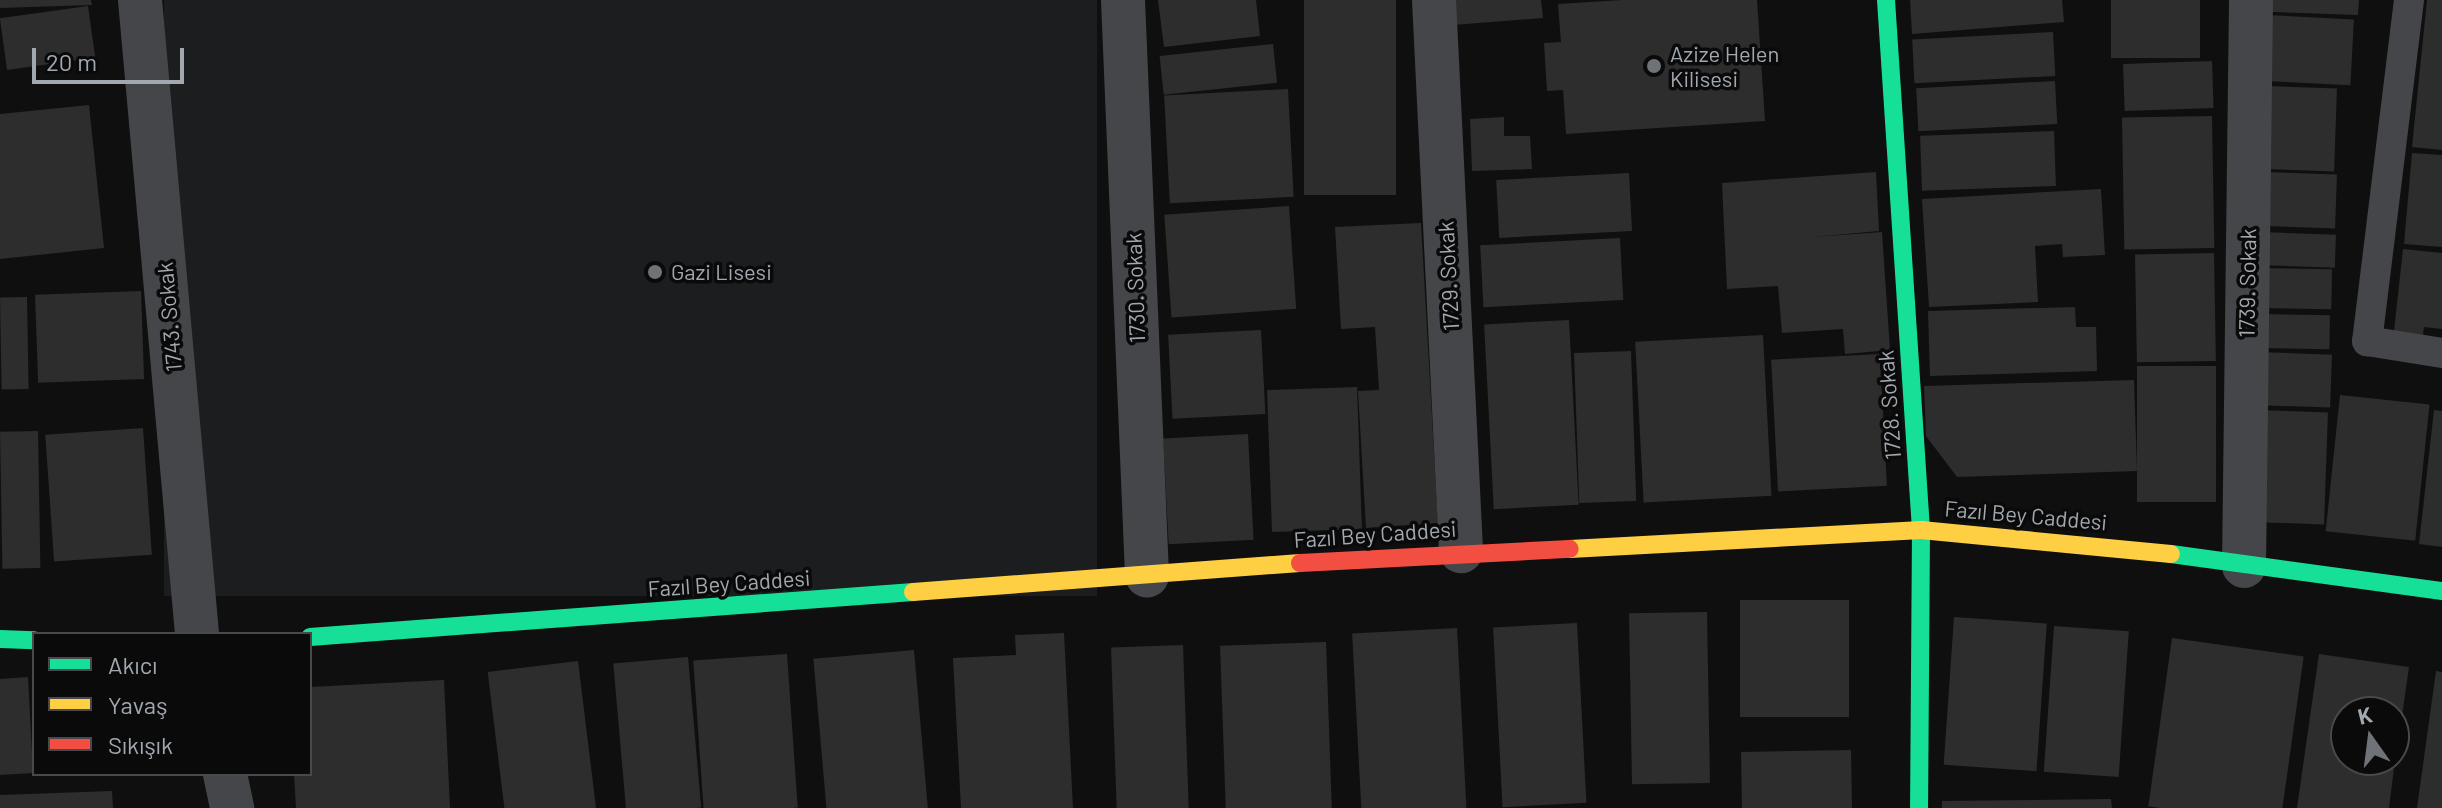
<!DOCTYPE html>
<html>
<head>
<meta charset="utf-8">
<style>
	body { margin:0 }
	#map { position:relative; width:2442px; height:808px; overflow:hidden; background:#0f0f10; font-family:Barlow,sans-serif }
	div>[style] { position:absolute }
	.built>* { inset:0; background:#1c1d1e; transform-origin:0 0 }
	.building>* { inset:0; background:#2d2d2e; transform-origin:0 0 }
	.lane>* { height:30px; margin:-15px; padding:0 15px; transform-origin:15px; border-radius:15px; background:#444649 }
	.street>* { height:44px; margin:-22px; padding:0 22px; transform-origin:22px; border-radius:22px; background:#444649 }
	.fast>* { height:18px; margin:-9px; padding:0 9px; transform-origin:9px; border-radius:9px; background:#16e098 }
	.slow>* { height:18px; margin:-9px; padding:0 9px; transform-origin:9px; border-radius:9px; background:#ffcf43 }
	.jam>* { height:18px; margin:-9px; padding:0 9px; transform-origin:9px; border-radius:9px; background:#f24e42 }
	.dots>* { width:22px; height:22px; translate:-50% -50%; box-sizing:border-box; border:4px solid #0a0a0b; border-radius:50% }
	span { translate:-50% -50%; white-space:nowrap; text-align:center; line-height:1.15; -webkit-text-stroke:7px #0a0a0b; paint-order:stroke }
	.poi-label { font-size:22px; color:#a2a8af }
	.left { translate:0 -50%; text-align:left }
	.street-label { font-size:22px; color:#a2a8af }
	.legend { position:absolute; left:32px; top:632px; width:280px; height:144px; box-sizing:border-box; background:#0a0a0b; border:2px solid #47494d; margin:0; padding:10px 14px; list-style:none; font-size:24px; color:#a2a8af }
	.legend li { display:flex; align-items:center; gap:16px; height:40px }
	.legend b { width:40px; border:2px solid #47494d }
	.north { position:absolute; left:2330px; top:696px; width:80px; height:80px; box-sizing:border-box; background:#0a0a0b; border:2px solid #47494d; border-radius:50%; rotate:346deg; font-size:22px; font-weight:700; line-height:32px; text-align:center; color:#a2a8af }
	.north::after { content:''; display:block; margin:auto; width:28px; height:36px; background:#6f7277; clip-path:polygon(50% 0,100% 100%,50% 72%,0 100%) }
	.scale { position:absolute; left:32px; top:48px; width:152px; height:36px; box-sizing:border-box; border:4px solid #a2a8af; border-top:0; padding-left:10px; font-size:24px; line-height:28px; white-space:nowrap; color:#a2a8af; -webkit-text-stroke:6px #0a0a0b; paint-order:stroke }
</style>
</head>
<body>
<div id="map">
	<div class="built">
		<div style="left:164px;top:0;width:933px;height:596px"></div>
	</div>
	<div class="building">
		<div style="clip-path:polygon(0 0,91px 0,92px 5px,0 8px)"></div>
		<div style="clip-path:polygon(1158px 0,1256px 0,1260px 36px,1164px 47px)"></div>
		<div style="left:1304px;top:0;width:92px;height:195px"></div>
		<div style="clip-path:polygon(1451px 0,1541px 0,1543px 18px,1453px 25px)"></div>
		<div style="clip-path:polygon(1622px 0,1757px 0,1765px 121px,1566px 134px,1563px 90px,1547px 91px,1544px 43px,1561px 42px,1558px 4px)"></div>
		<div style="clip-path:polygon(1910px 0,2062px 0,2064px 22px,1912px 34px)"></div>
		<div style="left:2111px;top:0;width:89px;height:58px"></div>
		<div style="clip-path:polygon(2273px 0,2359px 0,2358px 15px,2272px 12px)"></div>
		<div style="clip-path:polygon(2427px 0,2442px 0,2442px 150px,2412px 147px)"></div>
		<div style="left:88px;top:6px;width:52px;height:89px;rotate:82deg"></div>
		<div style="left:2269px;top:15px;width:85px;height:66px;rotate:3deg"></div>
		<div style="left:2053px;top:32px;width:44px;height:141px;rotate:87deg"></div>
		<div style="left:1273px;top:44px;width:39px;height:114px;rotate:84deg"></div>
		<div style="left:2212px;top:61px;width:47px;height:89px;rotate:88deg"></div>
		<div style="left:2055px;top:81px;width:43px;height:139px;rotate:87deg"></div>
		<div style="left:2267px;top:86px;width:70px;height:83px;rotate:2deg"></div>
		<div style="left:1288px;top:89px;width:108px;height:124px;rotate:87deg"></div>
		<div style="clip-path:polygon(89px 105px,104px 248px,0 259px,0 114px)"></div>
		<div style="left:2212px;top:116px;width:132px;height:90px;rotate:89deg"></div>
		<div style="clip-path:polygon(1504px 117px,1504px 136px,1530px 136px,1532px 169px,1472px 171px,1470px 119px)"></div>
		<div style="left:2054px;top:131px;width:55px;height:134px;rotate:88deg"></div>
		<div style="clip-path:polygon(2412px 153px,2442px 155px,2442px 247px,2404px 244px)"></div>
		<div style="clip-path:polygon(1876px 172px,1879px 231px,1813px 237px,1882px 232px,1890px 350px,1845px 354px,1843px 329px,1782px 333px,1778px 286px,1727px 289px,1722px 183px)"></div>
		<div style="left:2264px;top:172px;width:73px;height:54px;rotate:2deg"></div>
		<div style="left:1629px;top:173px;width:58px;height:133px;rotate:87deg"></div>
		<div style="clip-path:polygon(2101px 189px,2105px 255px,2063px 257px,2062px 244px,2035px 246px,2038px 302px,1929px 307px,1922px 199px)"></div>
		<div style="left:1289px;top:206px;width:103px;height:125px;rotate:86deg"></div>
		<div style="clip-path:polygon(1421px 223px,1438px 523px,1366px 528px,1358px 391px,1379px 390px,1375px 327px,1341px 329px,1335px 227px)"></div>
		<div style="left:2260px;top:232px;width:76px;height:33px;rotate:2deg"></div>
		<div style="left:1620px;top:238px;width:62px;height:140px;rotate:87deg"></div>
		<div style="clip-path:polygon(2403px 249px,2442px 253px,2442px 329px,2424px 327px,2422px 342px,2393px 340px)"></div>
		<div style="left:2214px;top:253px;width:108px;height:79px;rotate:89deg"></div>
		<div style="left:2259px;top:268px;width:73px;height:40px;rotate:1deg"></div>
		<div style="left:141px;top:291px;width:88px;height:106px;rotate:88deg"></div>
		<div style="left:27px;top:297px;width:92px;height:27px;rotate:89deg"></div>
		<div style="clip-path:polygon(2075px 307px,2076px 327px,2096px 327px,2097px 371px,1930px 376px,1928px 311px)"></div>
		<div style="left:2257px;top:314px;width:73px;height:34px;rotate:1deg"></div>
		<div style="left:1569px;top:320px;width:185px;height:85px;rotate:87deg"></div>
		<div style="left:1261px;top:330px;width:84px;height:93px;rotate:87deg"></div>
		<div style="left:1763px;top:335px;width:161px;height:128px;rotate:87deg"></div>
		<div style="left:1631px;top:351px;width:150px;height:57px;rotate:88deg"></div>
		<div style="left:2256px;top:352px;width:76px;height:53px;rotate:2deg"></div>
		<div style="left:1880px;top:354px;width:132px;height:109px;rotate:87deg"></div>
		<div style="left:2137px;top:366px;width:79px;height:136px"></div>
		<div style="clip-path:polygon(2134px 380px,2137px 471px,1957px 477px,1926px 436px,1924px 386px)"></div>
		<div style="left:1357px;top:387px;width:142px;height:90px;rotate:88deg"></div>
		<div style="left:2340px;top:395px;width:90px;height:137px;rotate:6deg"></div>
		<div style="left:2257px;top:410px;width:71px;height:112px;rotate:2deg"></div>
		<div style="clip-path:polygon(2434px 410px,2442px 411px,2442px 547px,2419px 544px)"></div>
		<div style="left:143px;top:428px;width:127px;height:98px;rotate:86deg"></div>
		<div style="left:38px;top:431px;width:137px;height:38px;rotate:89deg"></div>
		<div style="left:1248px;top:434px;width:106px;height:85px;rotate:87deg"></div>
		<div style="left:1849px;top:600px;width:117px;height:109px;rotate:90deg"></div>
		<div style="left:1707px;top:612px;width:171px;height:78px;rotate:89deg"></div>
		<div style="left:1954px;top:617px;width:93px;height:148px;rotate:4deg"></div>
		<div style="left:1577px;top:623px;width:180px;height:84px;rotate:87deg"></div>
		<div style="left:2054px;top:626px;width:75px;height:146px;rotate:4deg"></div>
		<div style="left:1457px;top:628px;width:180px;height:105px;rotate:87deg"></div>
		<div style="clip-path:polygon(1064px 633px,1073px 808px,961px 808px,953px 658px,1016px 655px,1015px 635px)"></div>
		<div style="left:2172px;top:638px;width:133px;height:170px;rotate:8deg"></div>
		<div style="left:1326px;top:642px;width:166px;height:106px;rotate:88deg"></div>
		<div style="left:1183px;top:645px;width:163px;height:72px;rotate:88deg"></div>
		<div style="left:914px;top:650px;width:159px;height:101px;rotate:85deg"></div>
		<div style="left:787px;top:654px;width:154px;height:94px;rotate:86deg"></div>
		<div style="clip-path:polygon(2319px 654px,2409px 667px,2396px 758px,2394px 712px,2346px 712px,2346px 760px,2395px 760px,2389px 808px,2297px 808px)"></div>
		<div style="left:688px;top:657px;width:151px;height:75px;rotate:85deg"></div>
		<div style="left:578px;top:661px;width:148px;height:91px;rotate:83deg"></div>
		<div style="clip-path:polygon(2436px 671px,2442px 672px,2442px 808px,2417px 808px)"></div>
		<div style="clip-path:polygon(28px 677px,33px 773px,0 775px,0 679px)"></div>
		<div style="clip-path:polygon(444px 680px,450px 808px,296px 808px,294px 774px,310px 774px,310px 687px)"></div>
		<div style="left:1851px;top:750px;width:58px;height:110px;rotate:89deg"></div>
		<div style="clip-path:polygon(112px 791px,113px 808px,0 808px,0 795px)"></div>
		<div style="clip-path:polygon(2111px 799px,2112px 808px,1942px 808px,1942px 801px)"></div>
	</div>
	<div class="lane">
		<div style="left:2409px;top:0;width:344px;rotate:97deg"></div>
		<div style="left:2367px;top:341px;width:76px;rotate:9.1deg"></div>
	</div>
	<div class="street">
		<div style="left:140px;top:0;width:637px;rotate:84.86deg"></div>
		<div style="left:1123px;top:0;width:576px;rotate:87.61deg"></div>
		<div style="left:1434px;top:0;width:552px;rotate:87.19deg"></div>
		<div style="left:2244px;top:566px;width:566px;rotate:-89.29deg"></div>
		<div style="left:225px;top:774px;width:35px;rotate:78deg"></div>
	</div>
	<div class="fast">
		<div style="left:1886px;top:0;width:531px;rotate:86.22deg"></div>
		<div style="left:1921px;top:530px;width:278px;rotate:90.4deg"></div>
		<div style="left:2171px;top:554px;width:274px;rotate:7.8deg"></div>
		<div style="left:310px;top:637px;width:605px;rotate:-4.27deg"></div>
		<div style="left:0;top:639px;width:34px;rotate:2deg"></div>
	</div>
	<div class="slow">
		<div style="left:1570px;top:549px;width:352px;rotate:-3.1deg"></div>
		<div style="left:1921px;top:530px;width:251px;rotate:5.5deg"></div>
		<div style="left:913px;top:592px;width:388px;rotate:-4.3deg"></div>
	</div>
	<div class="jam">
		<div style="left:1300px;top:563px;width:270px;rotate:-3deg"></div>
	</div>
	<div class="dots">
		<div style="left:1654px;top:66px;background:#6f7277"></div>
		<div style="left:655px;top:272px;background:#6f7277"></div>
	</div>
	<div class="poi-label">
		<span class="left" style="left:1670px;top:66px">Azize Helen<br>Kilisesi</span>
		<span class="left" style="left:671px;top:272px">Gazi Lisesi</span>
	</div>
	<div class="street-label">
		<span style="left:1448px;top:276px;rotate:-93deg">1729. Sokak</span>
		<span style="left:2247px;top:283px;rotate:-89deg">1739. Sokak</span>
		<span style="left:1135px;top:288px;rotate:-92deg">1730. Sokak</span>
		<span style="left:169px;top:317px;rotate:-95deg">1743. Sokak</span>
		<span style="left:1889px;top:405px;rotate:-94deg">1728. Sokak</span>
		<span style="left:2026px;top:515px;rotate:5deg">Fazıl Bey Caddesi</span>
		<span style="left:1375px;top:534px;rotate:-4deg">Fazıl Bey Caddesi</span>
		<span style="left:729px;top:583px;rotate:-4deg">Fazıl Bey Caddesi</span>
	</div>
	<ul class="legend">
	<li><b style="height:10px;background:#16e098"></b>Akıcı</li>
	<li><b style="height:10px;background:#ffcf43"></b>Yavaş</li>
	<li><b style="height:10px;background:#f24e42"></b>Sıkışık</li>
	</ul>
	<div class="north">K</div>
	<div class="scale">20 m</div>
</div>
</body>
</html>
